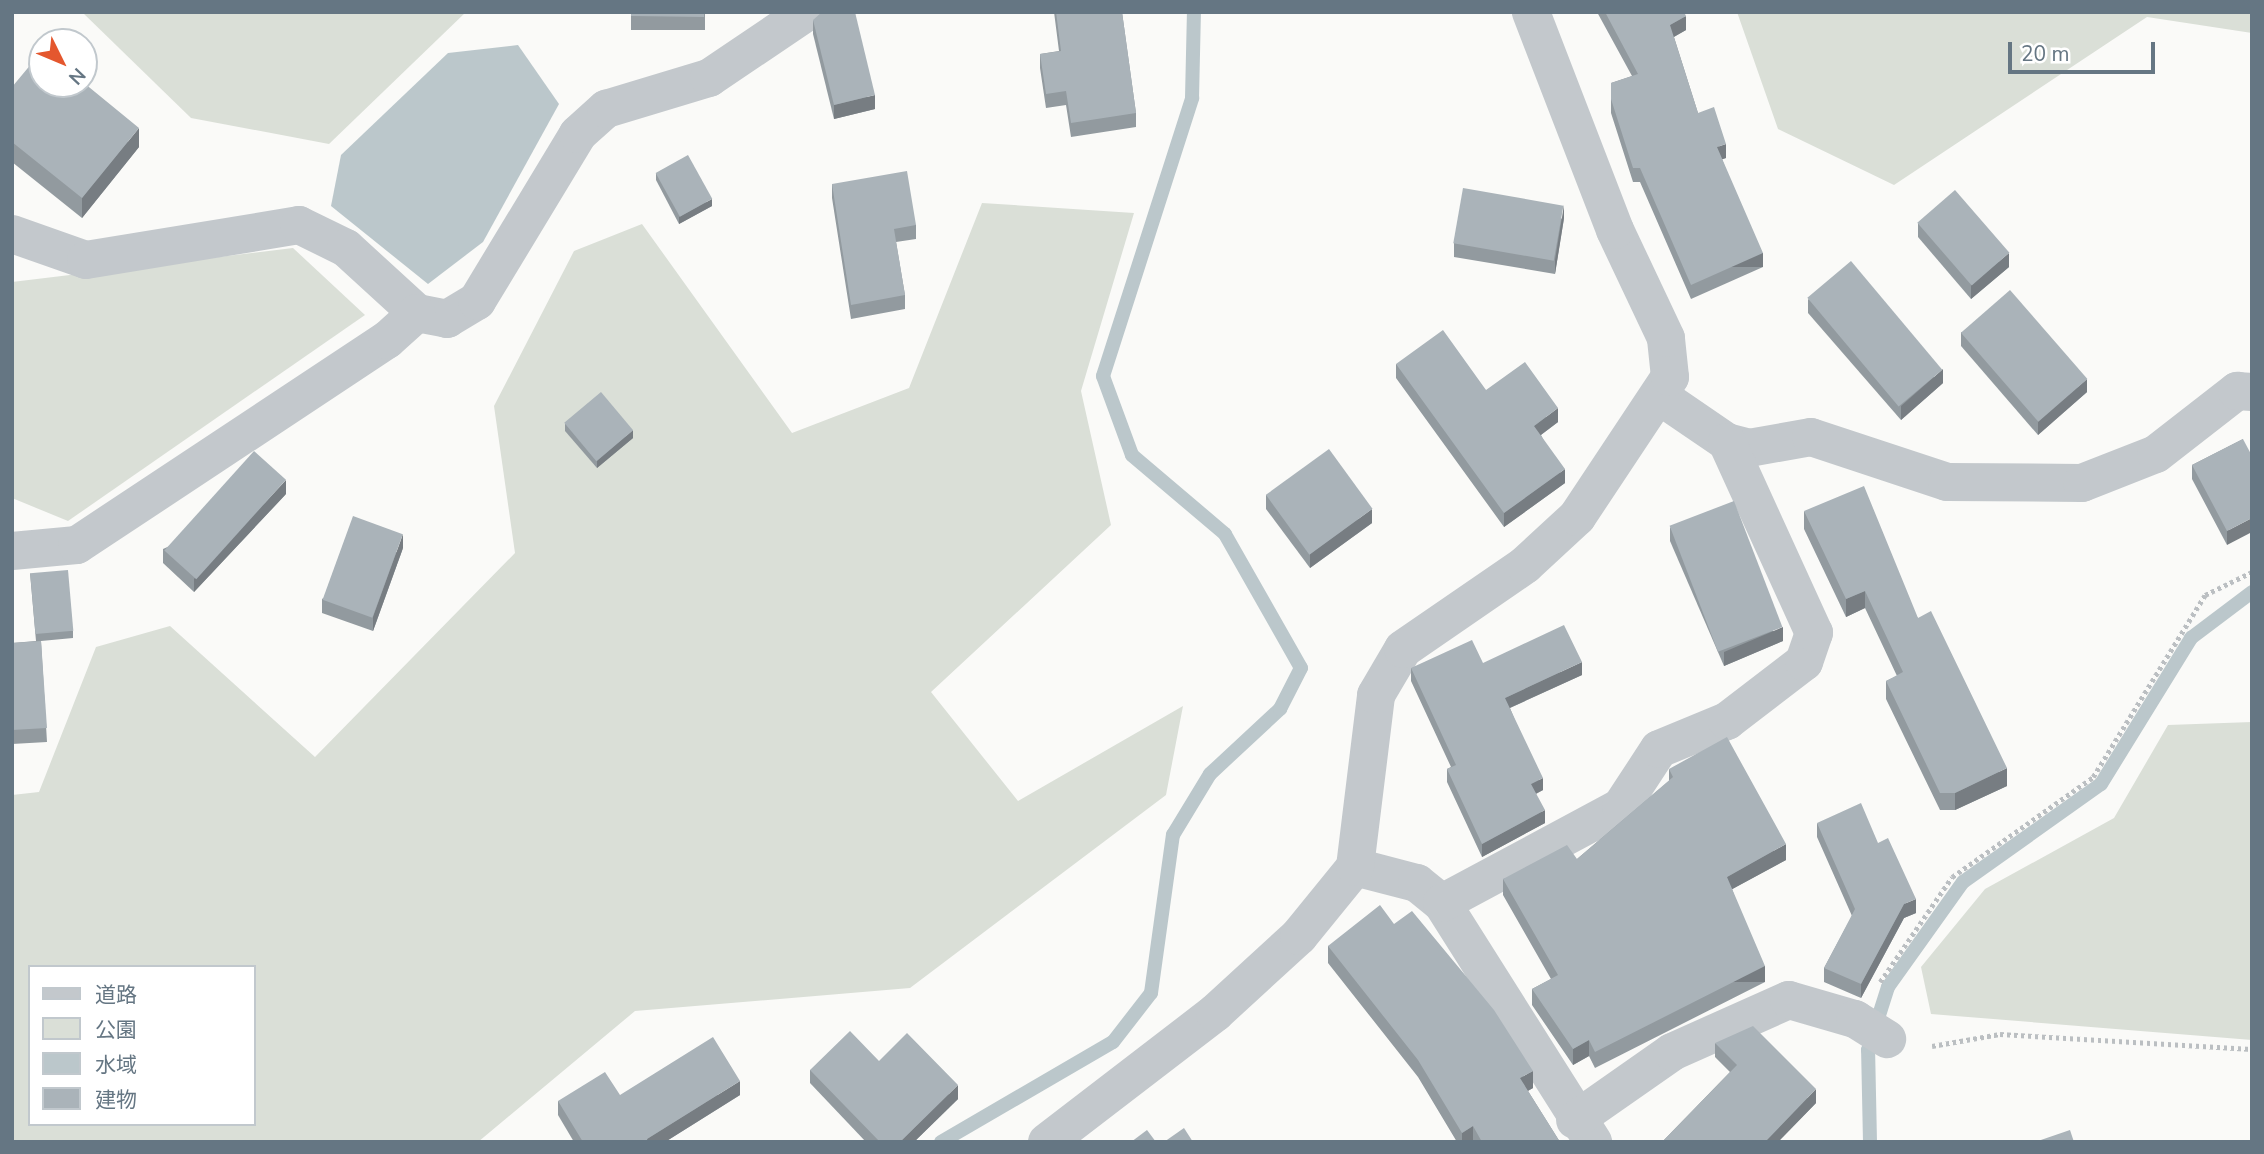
<!DOCTYPE html>
<html>
<head>
<meta charset="utf-8">
<style>
	body { margin:0 }
	#map { position:relative; width:2264px; height:1154px; overflow:hidden; background:#fafaf8; font-family:"Nunito Sans","Noto Sans JP",sans-serif }
	div>[style] { position:absolute }
	.green>* { inset:0; background:#dadfd7 }
	.water>* { inset:0; background:#bbc7cb }
	.stream>* { height:14px; margin:-7px; padding:0 7px; transform-origin:7px; border-radius:7px; background:#bbc7cb }
	.path>* { height:4.5px; margin-top:-2.25px; transform-origin:0; background:repeating-linear-gradient(90deg,#bbbfc2 0 3.5px,transparent 0 7px) }
	.minor>* { height:38px; margin:-19px; padding:0 19px; transform-origin:19px; border-radius:19px; background:#c3c8cc }
	.wall>* { inset:0; background:#929a9f; transform-origin:0 0 }
	.shaded-wall>* { inset:0; background:#777d82; transform-origin:0 0 }
	.building>* { inset:0; background:#aab3b9; transform-origin:0 0 }
	span { translate:-50% -50%; white-space:nowrap; text-align:center; line-height:1.15; -webkit-text-stroke:7px #fff; paint-order:stroke }
	.frame { position:absolute; inset:0; border:14px solid #657683; pointer-events:none }
	.legend { position:absolute; left:28px; top:965px; width:228px; height:161px; box-sizing:border-box; background:#fff; border:2px solid #c1c8cd; margin:0; padding:9px 12px; list-style:none; font-size:21px; color:#657683 }
	.legend li { display:flex; align-items:center; gap:14px; height:35px }
	.legend b { width:35px; border:2px solid #c1c8cd }
	.north { position:absolute; left:28px; top:28px; width:70px; height:70px; box-sizing:border-box; background:#fff; border:2px solid #c1c8cd; border-radius:50%; rotate:133deg; font-size:19px; font-weight:700; line-height:28px; text-align:center; color:#657683 }
	.north::after { content:''; display:block; margin:auto; width:24px; height:32px; background:#e4572e; clip-path:polygon(50% 0,100% 100%,50% 72%,0 100%) }
	.scale { position:absolute; left:2008px; top:42px; width:147px; height:32px; box-sizing:border-box; border:4px solid #657683; border-top:0; padding-left:9px; font-size:21px; line-height:24px; white-space:nowrap; color:#657683; -webkit-text-stroke:5px #fff; paint-order:stroke }
</style>
</head>
<body>
<div id="map">
	<div class="green">
		<div style="clip-path:polygon(82px 12px,466px 12px,329px 144px,191px 118px)"></div>
		<div style="clip-path:polygon(1737px 12px,2252px 12px,2252px 33px,2147px 17px,1894px 185px,1778px 129px)"></div>
		<div style="clip-path:polygon(evenodd,982px 203px,1134px 213px,1081px 391px,1111px 525px,931px 692px,1018px 801px,1183px 706px,1166px 795px,910px 988px,635px 1011px,478px 1142px,12px 1142px,12px 795px,39px 792px,96px 647px,170px 626px,315px 757px,515px 553px,494px 406px,574px 251px,642px 224px,792px 433px,909px 388px,982px 203px,30px 967px,254px 967px,254px 1124px,30px 1124px,30px 967px)"></div>
		<div style="clip-path:polygon(293px 248px,365px 315px,68px 521px,12px 498px,12px 282px)"></div>
		<div style="clip-path:polygon(2252px 722px,2252px 1040px,1931px 1014px,1921px 967px,1985px 889px,2114px 818px,2168px 725px)"></div>
	</div>
	<div class="water">
		<div style="clip-path:polygon(518px 45px,559px 104px,483px 242px,428px 284px,331px 206px,341px 155px,448px 53px)"></div>
	</div>
	<div class="stream">
		<div style="left:941px;top:1142px;width:199px;rotate:-30.2deg"></div>
		<div style="left:1113px;top:1042px;width:62px;rotate:-52.2deg"></div>
		<div style="left:1151px;top:993px;width:160px;rotate:-82.1deg"></div>
		<div style="left:1173px;top:835px;width:71px;rotate:-58.8deg"></div>
		<div style="left:1210px;top:774px;width:96px;rotate:-42.9deg"></div>
		<div style="left:1280px;top:709px;width:46px;rotate:-62.9deg"></div>
		<div style="left:1301px;top:668px;width:154px;rotate:-119.6deg"></div>
		<div style="left:1225px;top:534px;width:122px;rotate:-139.7deg"></div>
		<div style="left:1132px;top:455px;width:84px;rotate:-110.2deg"></div>
		<div style="left:1103px;top:376px;width:292px;rotate:-72.2deg"></div>
		<div style="left:1192px;top:98px;width:86px;rotate:-88.7deg"></div>
		<div style="left:1870px;top:1142px;width:92px;rotate:-91.2deg"></div>
		<div style="left:1868px;top:1050px;width:66px;rotate:-72.4deg"></div>
		<div style="left:1888px;top:987px;width:129px;rotate:-54.5deg"></div>
		<div style="left:1963px;top:882px;width:169px;rotate:-35.4deg"></div>
		<div style="left:2101px;top:784px;width:172px;rotate:-58.3deg"></div>
		<div style="left:2191px;top:638px;width:76px;rotate:-37deg"></div>
	</div>
	<div class="path">
		<div style="left:1880px;top:982px;width:127px;rotate:-55.6deg"></div>
		<div style="left:1952px;top:877px;width:173px;rotate:-35.3deg"></div>
		<div style="left:2093px;top:777px;width:214px;rotate:-58.4deg"></div>
		<div style="left:2205px;top:595px;width:52px;rotate:-26.1deg"></div>
		<div style="left:1932px;top:1046px;width:69px;rotate:-10deg"></div>
		<div style="left:2000px;top:1034px;width:252px;rotate:3.4deg"></div>
	</div>
	<div class="minor">
		<div style="left:12px;top:234px;width:78px;rotate:19.4deg"></div>
		<div style="left:86px;top:260px;width:216px;rotate:-9.3deg"></div>
		<div style="left:299px;top:225px;width:52px;rotate:26.1deg"></div>
		<div style="left:346px;top:248px;width:96px;rotate:42.5deg"></div>
		<div style="left:417px;top:313px;width:31px;rotate:11deg"></div>
		<div style="left:447px;top:319px;width:35px;rotate:-31deg"></div>
		<div style="left:477px;top:301px;width:195px;rotate:-58.8deg"></div>
		<div style="left:578px;top:134px;width:38px;rotate:-42deg"></div>
		<div style="left:606px;top:109px;width:108px;rotate:-16.8deg"></div>
		<div style="left:709px;top:78px;width:118px;rotate:-34deg"></div>
		<div style="left:1661px;top:397px;width:80px;rotate:34.3deg"></div>
		<div style="left:1727px;top:442px;width:23px;rotate:15deg"></div>
		<div style="left:1749px;top:448px;width:63px;rotate:-10.1deg"></div>
		<div style="left:1811px;top:437px;width:143px;rotate:18.3deg"></div>
		<div style="left:1947px;top:482px;width:135px;rotate:0.4deg"></div>
		<div style="left:2082px;top:483px;width:79px;rotate:-21.4deg"></div>
		<div style="left:2156px;top:454px;width:103px;rotate:-37.9deg"></div>
		<div style="left:2237px;top:391px;width:15px;rotate:4deg"></div>
		<div style="left:12px;top:551px;width:65px;rotate:-5.3deg"></div>
		<div style="left:77px;top:545px;width:372px;rotate:-33.5deg"></div>
		<div style="left:387px;top:340px;width:40px;rotate:-42deg"></div>
		<div style="left:1355px;top:867px;width:64px;rotate:14.5deg"></div>
		<div style="left:1417px;top:883px;width:32px;rotate:39deg"></div>
		<div style="left:1442px;top:903px;width:283px;rotate:57.7deg"></div>
		<div style="left:1442px;top:903px;width:203px;rotate:-28.2deg"></div>
		<div style="left:1621px;top:807px;width:69px;rotate:-56.8deg"></div>
		<div style="left:1659px;top:749px;width:74px;rotate:-22.4deg"></div>
		<div style="left:1727px;top:721px;width:97px;rotate:-37.5deg"></div>
		<div style="left:1804px;top:662px;width:31px;rotate:-71deg"></div>
		<div style="left:1814px;top:633px;width:210px;rotate:-114.5deg"></div>
		<div style="left:1575px;top:1120px;width:118px;rotate:-35deg"></div>
		<div style="left:1672px;top:1052px;width:128px;rotate:-24deg"></div>
		<div style="left:1789px;top:1000px;width:69px;rotate:16.1deg"></div>
		<div style="left:1855px;top:1019px;width:38px;rotate:32deg"></div>
		<div style="left:1047px;top:1142px;width:212px;rotate:-37.5deg"></div>
		<div style="left:1215px;top:1013px;width:114px;rotate:-42.5deg"></div>
		<div style="left:1299px;top:936px;width:89px;rotate:-50.9deg"></div>
		<div style="left:1355px;top:867px;width:173px;rotate:-83deg"></div>
		<div style="left:1376px;top:695px;width:53px;rotate:-59.6deg"></div>
		<div style="left:1403px;top:649px;width:148px;rotate:-34.5deg"></div>
		<div style="left:1525px;top:565px;width:71px;rotate:-42.7deg"></div>
		<div style="left:1577px;top:517px;width:168px;rotate:-56.4deg"></div>
		<div style="left:1670px;top:377px;width:39px;rotate:-96deg"></div>
		<div style="left:1666px;top:338px;width:119px;rotate:-115.3deg"></div>
		<div style="left:1615px;top:230px;width:234px;rotate:-111.1deg"></div>
	</div>
	<div class="wall">
		<div style="left:631px;top:12px;width:74px;height:18px"></div>
		<div style="clip-path:polygon(1054px 12px,1122px 12px,1136px 113px,1136px 127px,1071px 137px,1066px 105px,1046px 108px,1040px 68px,1040px 54px,1059px 51px)"></div>
		<div style="clip-path:polygon(1597px 12px,1684px 12px,1686px 30px,1674px 37px,1698px 113px,1726px 158px,1722px 159px,1763px 267px,1691px 299px,1640px 182px,1633px 182px,1611px 113px,1611px 83px,1632px 76px)"></div>
		<div style="clip-path:polygon(813px 20px,875px 109px,834px 119px,813px 34px)"></div>
		<div style="clip-path:polygon(12px 87px,139px 147px,82px 218px,12px 162px)"></div>
		<div style="clip-path:polygon(656px 173px,712px 206px,679px 224px,656px 180px)"></div>
		<div style="clip-path:polygon(832px 184px,916px 225px,916px 239px,896px 242px,905px 295px,905px 309px,851px 319px,832px 198px)"></div>
		<div style="clip-path:polygon(1564px 218px,1555px 274px,1454px 257px,1454px 243px)"></div>
		<div style="clip-path:polygon(1918px 223px,2009px 267px,1971px 299px,1918px 237px)"></div>
		<div style="clip-path:polygon(1808px 299px,1943px 383px,1901px 420px,1808px 313px)"></div>
		<div style="clip-path:polygon(1961px 332px,2087px 392px,2038px 435px,1961px 346px)"></div>
		<div style="clip-path:polygon(1396px 364px,1486px 390px,1558px 422px,1541px 435px,1565px 483px,1504px 527px,1396px 378px)"></div>
		<div style="clip-path:polygon(565px 424px,633px 438px,597px 468px,565px 431px)"></div>
		<div style="clip-path:polygon(2243px 439px,2227px 545px,2192px 479px,2192px 465px)"></div>
		<div style="clip-path:polygon(286px 494px,194px 592px,163px 563px,163px 549px)"></div>
		<div style="clip-path:polygon(1266px 495px,1372px 523px,1310px 568px,1266px 509px)"></div>
		<div style="clip-path:polygon(1804px 511px,1918px 618px,2007px 786px,1955px 810px,1940px 810px,1886px 699px,1886px 681px,1897px 676px,1865px 608px,1846px 617px,1804px 529px)"></div>
		<div style="clip-path:polygon(1670px 527px,1783px 641px,1724px 666px,1670px 541px)"></div>
		<div style="clip-path:polygon(403px 548px,373px 631px,322px 613px,322px 599px)"></div>
		<div style="clip-path:polygon(30px 573px,73px 631px,73px 638px,41px 641px,47px 742px,12px 744px,12px 643px,36px 641px)"></div>
		<div style="clip-path:polygon(1483px 663px,1582px 675px,1510px 708px,1543px 790px,1536px 794px,1545px 823px,1482px 857px,1447px 782px,1447px 769px,1451px 767px,1411px 681px,1411px 668px)"></div>
		<div style="clip-path:polygon(1669px 769px,1786px 860px,1732px 889px,1765px 982px,1595px 1068px,1589px 1056px,1573px 1065px,1532px 1005px,1532px 989px,1551px 979px,1503px 895px,1503px 879px,1577px 859px,1669px 781px)"></div>
		<div style="clip-path:polygon(1817px 823px,1916px 913px,1904px 918px,1861px 998px,1824px 982px,1824px 968px,1852px 916px,1817px 837px)"></div>
		<div style="clip-path:polygon(1394px 924px,1533px 1088px,1528px 1091px,1560px 1142px,1457px 1142px,1418px 1077px,1328px 963px,1328px 946px)"></div>
		<div style="clip-path:polygon(1715px 1043px,1816px 1103px,1778px 1142px,1662px 1142px,1730px 1072px,1715px 1057px)"></div>
		<div style="clip-path:polygon(879px 1061px,958px 1099px,914px 1142px,866px 1142px,810px 1083px,810px 1070px)"></div>
		<div style="clip-path:polygon(620px 1095px,740px 1095px,665px 1142px,574px 1142px,558px 1115px,558px 1101px)"></div>
	</div>
	<div class="shaded-wall">
		<div style="clip-path:polygon(1686px 16px,1686px 30px,1670px 39px,1670px 25px)"></div>
		<div style="clip-path:polygon(875px 95px,875px 109px,834px 119px,834px 105px)"></div>
		<div style="clip-path:polygon(139px 128px,139px 147px,82px 218px,82px 198px)"></div>
		<div style="clip-path:polygon(1726px 144px,1726px 158px,1717px 161px,1717px 147px)"></div>
		<div style="clip-path:polygon(712px 199px,712px 206px,679px 224px,679px 217px)"></div>
		<div style="clip-path:polygon(1564px 205px,1564px 218px,1555px 274px,1555px 260px)"></div>
		<div style="left:1763px;top:253px;width:14px;height:79px;rotate:90deg"></div>
		<div style="clip-path:polygon(2009px 253px,2009px 267px,1971px 299px,1971px 285px)"></div>
		<div style="clip-path:polygon(1943px 369px,1943px 383px,1901px 420px,1901px 406px)"></div>
		<div style="clip-path:polygon(2087px 379px,2087px 392px,2038px 435px,2038px 421px)"></div>
		<div style="clip-path:polygon(1558px 408px,1558px 422px,1534px 440px,1534px 426px)"></div>
		<div style="clip-path:polygon(633px 430px,633px 438px,597px 468px,597px 461px)"></div>
		<div style="clip-path:polygon(1565px 469px,1565px 483px,1504px 527px,1504px 513px)"></div>
		<div style="clip-path:polygon(286px 480px,286px 494px,194px 592px,194px 579px)"></div>
		<div style="clip-path:polygon(1372px 509px,1372px 523px,1310px 568px,1310px 554px)"></div>
		<div style="clip-path:polygon(2252px 518px,2252px 532px,2227px 545px,2227px 531px)"></div>
		<div style="clip-path:polygon(403px 534px,403px 548px,373px 631px,373px 617px)"></div>
		<div style="clip-path:polygon(1865px 591px,1865px 608px,1846px 617px,1846px 599px)"></div>
		<div style="clip-path:polygon(1783px 627px,1783px 641px,1724px 666px,1724px 652px)"></div>
		<div style="clip-path:polygon(1582px 662px,1582px 675px,1505px 710px,1505px 698px)"></div>
		<div style="clip-path:polygon(2007px 768px,2007px 786px,1955px 810px,1955px 793px)"></div>
		<div style="clip-path:polygon(1543px 778px,1543px 790px,1531px 796px,1531px 784px)"></div>
		<div style="clip-path:polygon(1545px 810px,1545px 823px,1482px 857px,1482px 844px)"></div>
		<div style="clip-path:polygon(1786px 844px,1786px 860px,1727px 892px,1727px 877px)"></div>
		<div style="clip-path:polygon(1916px 899px,1916px 913px,1904px 918px,1861px 998px,1861px 984px,1904px 904px)"></div>
		<div style="left:1765px;top:966px;width:16px;height:191px;rotate:90deg"></div>
		<div style="clip-path:polygon(1589px 1040px,1589px 1056px,1573px 1065px,1573px 1049px)"></div>
		<div style="clip-path:polygon(1533px 1071px,1533px 1088px,1520px 1095px,1520px 1078px)"></div>
		<div style="clip-path:polygon(740px 1081px,740px 1095px,665px 1142px,647px 1142px,647px 1139px)"></div>
		<div style="clip-path:polygon(958px 1085px,958px 1099px,914px 1142px,900px 1142px)"></div>
		<div style="clip-path:polygon(1816px 1089px,1816px 1103px,1778px 1142px,1765px 1142px)"></div>
		<div style="clip-path:polygon(1473px 1126px,1473px 1142px,1462px 1142px,1462px 1133px)"></div>
	</div>
	<div class="building">
		<div style="clip-path:polygon(631px 12px,704px 12px,704px 17px,631px 16px)"></div>
		<div style="clip-path:polygon(822px 12px,855px 12px,875px 95px,834px 105px,813px 20px)"></div>
		<div style="clip-path:polygon(1056px 12px,1122px 12px,1136px 113px,1071px 123px,1066px 91px,1046px 94px,1040px 54px,1061px 51px)"></div>
		<div style="clip-path:polygon(1605px 12px,1684px 12px,1686px 16px,1670px 25px,1698px 113px,1714px 107px,1726px 144px,1717px 147px,1763px 253px,1691px 285px,1640px 168px,1633px 168px,1611px 99px,1611px 83px,1638px 74px)"></div>
		<div style="clip-path:polygon(42px 51px,42px 84px,84px 84px,84px 83px,139px 128px,82px 198px,12px 142px,12px 87px)"></div>
		<div style="left:688px;top:155px;width:50px;height:37px;rotate:61deg"></div>
		<div style="clip-path:polygon(907px 171px,916px 225px,894px 229px,905px 295px,851px 305px,832px 184px)"></div>
		<div style="left:1463px;top:188px;width:102px;height:56px;rotate:10deg"></div>
		<div style="left:1955px;top:190px;width:83px;height:50px;rotate:49deg"></div>
		<div style="left:1851px;top:261px;width:142px;height:57px;rotate:50deg"></div>
		<div style="left:2010px;top:290px;width:118px;height:65px;rotate:49deg"></div>
		<div style="clip-path:polygon(1443px 330px,1486px 390px,1525px 362px,1558px 408px,1534px 426px,1565px 469px,1504px 513px,1396px 364px)"></div>
		<div style="left:601px;top:392px;width:50px;height:48px;rotate:50deg"></div>
		<div style="clip-path:polygon(2243px 439px,2252px 456px,2252px 518px,2227px 531px,2192px 465px)"></div>
		<div style="left:1329px;top:449px;width:74px;height:78px;rotate:54deg"></div>
		<div style="left:254px;top:451px;width:43px;height:134px;rotate:42deg"></div>
		<div style="clip-path:polygon(1864px 486px,1918px 618px,1931px 611px,2007px 768px,1955px 793px,1940px 793px,1886px 681px,1903px 672px,1865px 591px,1846px 599px,1804px 511px)"></div>
		<div style="left:1734px;top:501px;width:135px;height:69px;rotate:69deg"></div>
		<div style="left:353px;top:516px;width:53px;height:89px;rotate:20deg"></div>
		<div style="left:68px;top:570px;width:61px;height:38px;rotate:85deg"></div>
		<div style="clip-path:polygon(1564px 625px,1582px 662px,1505px 698px,1543px 778px,1531px 784px,1545px 810px,1482px 844px,1447px 769px,1456px 765px,1411px 668px,1472px 640px,1483px 663px)"></div>
		<div style="clip-path:polygon(41px 641px,47px 728px,12px 730px,12px 643px)"></div>
		<div style="clip-path:polygon(1727px 737px,1786px 844px,1727px 877px,1765px 966px,1595px 1052px,1589px 1040px,1573px 1049px,1532px 989px,1558px 975px,1503px 879px,1567px 845px,1577px 859px,1673px 777px,1669px 769px)"></div>
		<div style="clip-path:polygon(1861px 803px,1878px 843px,1888px 838px,1916px 899px,1904px 904px,1861px 984px,1824px 968px,1855px 909px,1817px 823px)"></div>
		<div style="clip-path:polygon(1380px 905px,1394px 924px,1412px 911px,1494px 1010px,1533px 1071px,1520px 1078px,1560px 1142px,1482px 1142px,1473px 1126px,1462px 1133px,1418px 1060px,1328px 946px)"></div>
		<div style="clip-path:polygon(1753px 1026px,1816px 1089px,1765px 1142px,1662px 1142px,1737px 1065px,1715px 1043px)"></div>
		<div style="clip-path:polygon(850px 1031px,879px 1061px,907px 1033px,958px 1085px,900px 1142px,880px 1142px,810px 1070px)"></div>
		<div style="clip-path:polygon(713px 1037px,740px 1081px,647px 1139px,648px 1142px,583px 1142px,558px 1101px,605px 1072px,620px 1095px)"></div>
		<div style="clip-path:polygon(1184px 1128px,1193px 1142px,1164px 1142px)"></div>
		<div style="clip-path:polygon(1147px 1130px,1156px 1142px,1131px 1142px)"></div>
		<div style="clip-path:polygon(2070px 1130px,2074px 1142px,2035px 1142px)"></div>
	</div>
	<div class="frame"></div>
	<ul class="legend">
	<li><b style="height:9px;background:#c3c8cc"></b>道路</li>
	<li><b style="height:19px;background:#dadfd7"></b>公園</li>
	<li><b style="height:19px;background:#bbc7cb"></b>水域</li>
	<li><b style="height:19px;background:#aab3b9"></b>建物</li>
	</ul>
	<div class="north">N</div>
	<div class="scale">20 m</div>
</div>
</body>
</html>
